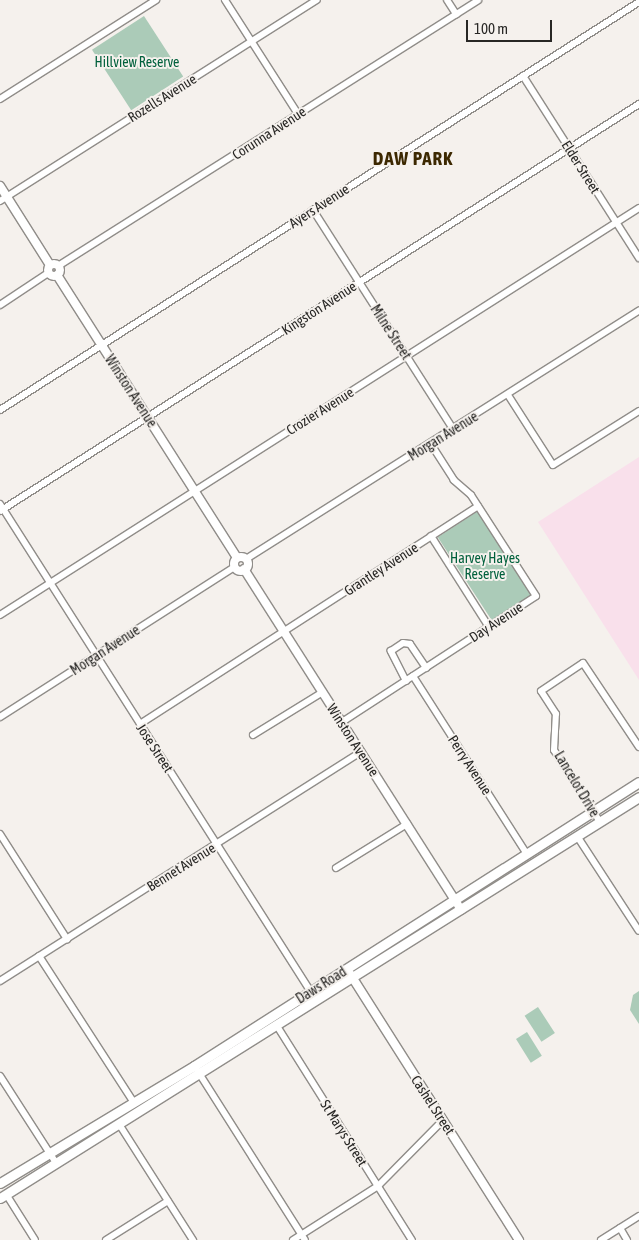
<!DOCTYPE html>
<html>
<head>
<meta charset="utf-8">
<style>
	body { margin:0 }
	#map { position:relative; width:639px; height:1240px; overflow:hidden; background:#f5f1ed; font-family:"Asap Condensed",sans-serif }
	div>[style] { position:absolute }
	.medical>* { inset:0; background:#f9e0eb }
	.green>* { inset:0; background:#abcbb8; transform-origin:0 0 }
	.roads { filter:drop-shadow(1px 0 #908d89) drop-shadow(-1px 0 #908d89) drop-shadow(0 1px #908d89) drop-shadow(0 -1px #908d89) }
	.minor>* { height:6px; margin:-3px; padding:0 3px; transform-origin:3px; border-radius:3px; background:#fff }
	.tertiary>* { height:8px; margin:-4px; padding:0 4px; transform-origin:4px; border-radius:4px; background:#fff }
	.tertiary>.ring { margin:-4px; padding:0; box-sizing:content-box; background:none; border:8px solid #fff; border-radius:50% }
	.secondary>* { height:9px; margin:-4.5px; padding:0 4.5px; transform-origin:4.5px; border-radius:4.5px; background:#fff }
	span { translate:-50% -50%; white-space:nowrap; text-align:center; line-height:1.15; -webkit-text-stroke:4px #f5f1ed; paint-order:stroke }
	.park-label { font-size:14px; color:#00603c }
	.street-label { font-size:14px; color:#282725 }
	.district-label { font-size:19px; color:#3c2801; font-weight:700; letter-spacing:1px }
	.scale { position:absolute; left:466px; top:20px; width:86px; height:22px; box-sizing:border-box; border:2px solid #282725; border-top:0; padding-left:6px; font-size:15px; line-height:18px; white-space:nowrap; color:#282725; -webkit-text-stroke:4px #f5f1ed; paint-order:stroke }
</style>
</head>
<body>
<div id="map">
	<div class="medical">
		<div style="clip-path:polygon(639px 457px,639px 680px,538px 522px)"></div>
	</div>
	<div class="green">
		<div style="left:144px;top:16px;width:72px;height:62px;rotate:57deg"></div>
		<div style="left:478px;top:511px;width:100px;height:48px;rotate:57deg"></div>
		<div style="clip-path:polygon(639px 991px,639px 1024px,630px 1010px,633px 995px)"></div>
		<div style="left:538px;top:1007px;width:31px;height:16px;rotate:57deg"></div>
		<div style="left:527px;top:1032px;width:28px;height:13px;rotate:58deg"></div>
	</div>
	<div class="roads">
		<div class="minor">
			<div style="left:225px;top:0;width:135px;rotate:57.4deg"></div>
			<div style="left:447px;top:0;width:17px;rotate:57deg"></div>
			<div style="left:523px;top:76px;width:216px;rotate:57.5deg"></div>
			<div style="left:0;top:99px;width:185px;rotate:-32.4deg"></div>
			<div style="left:0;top:201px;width:375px;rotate:-32.4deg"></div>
			<div style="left:313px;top:210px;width:260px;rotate:57.4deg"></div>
			<div style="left:58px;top:266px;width:497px;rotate:-32.3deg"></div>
			<div style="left:0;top:305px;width:58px;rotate:-33.7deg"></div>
			<div style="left:508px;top:395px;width:83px;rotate:57.3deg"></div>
			<div style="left:553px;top:465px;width:102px;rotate:-32.1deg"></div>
			<div style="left:0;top:410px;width:758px;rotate:-32.56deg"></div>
			<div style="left:0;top:504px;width:579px;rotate:57.49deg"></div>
			<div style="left:0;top:511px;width:758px;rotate:-32.49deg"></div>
			<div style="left:431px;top:536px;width:108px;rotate:57.5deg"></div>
			<div style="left:246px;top:559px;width:465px;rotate:-32.3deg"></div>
			<div style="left:0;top:615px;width:758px;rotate:-32.49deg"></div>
			<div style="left:413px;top:676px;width:211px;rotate:57.4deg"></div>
			<div style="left:406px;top:681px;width:34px;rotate:-117deg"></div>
			<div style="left:391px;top:651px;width:14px;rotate:-34deg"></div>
			<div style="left:403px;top:643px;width:7px;rotate:8deg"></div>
			<div style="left:410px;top:644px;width:29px;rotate:56deg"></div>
			<div style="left:0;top:717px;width:279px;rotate:-32.6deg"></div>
			<div style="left:342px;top:722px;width:231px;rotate:-33deg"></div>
			<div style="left:536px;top:596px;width:120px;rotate:-122.8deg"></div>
			<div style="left:471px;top:495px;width:23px;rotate:-139deg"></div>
			<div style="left:454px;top:480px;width:43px;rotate:-122.6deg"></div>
			<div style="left:140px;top:724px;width:402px;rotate:-32.8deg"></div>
			<div style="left:253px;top:735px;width:82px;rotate:-31.6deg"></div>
			<div style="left:600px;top:822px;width:85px;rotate:-122.6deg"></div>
			<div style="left:554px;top:750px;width:36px;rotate:-87deg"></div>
			<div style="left:556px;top:714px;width:27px;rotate:-123deg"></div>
			<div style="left:541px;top:691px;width:50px;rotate:-33.7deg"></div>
			<div style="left:583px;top:663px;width:101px;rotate:56.3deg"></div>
			<div style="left:0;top:834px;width:125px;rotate:57.5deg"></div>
			<div style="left:577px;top:836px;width:113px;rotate:56.9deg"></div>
			<div style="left:336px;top:868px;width:84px;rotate:-31.8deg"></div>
			<div style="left:39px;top:956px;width:175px;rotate:57.1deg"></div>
			<div style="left:0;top:981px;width:428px;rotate:-32.4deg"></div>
			<div style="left:277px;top:1026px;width:253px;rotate:57.8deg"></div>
			<div style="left:197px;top:1070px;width:201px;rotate:57.6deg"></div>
			<div style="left:0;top:1076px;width:103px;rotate:57.2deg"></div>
			<div style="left:119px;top:1124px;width:138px;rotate:57.5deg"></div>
			<div style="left:6px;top:1194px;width:54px;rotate:57.8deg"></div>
			<div style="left:620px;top:1228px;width:14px;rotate:60deg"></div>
			<div style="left:106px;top:1240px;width:73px;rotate:-32.2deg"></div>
			<div style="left:293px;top:1240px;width:101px;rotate:-32.4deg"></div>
			<div style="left:378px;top:1186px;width:93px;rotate:-45.4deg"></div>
			<div style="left:601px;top:1240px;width:45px;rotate:-32.3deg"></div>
		</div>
		<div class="tertiary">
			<div style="left:0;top:186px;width:93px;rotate:57.7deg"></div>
			<div class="ring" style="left:48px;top:264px;width:4px;height:4px"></div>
			<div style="left:57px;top:275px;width:335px;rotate:57.5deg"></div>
			<div class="ring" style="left:234px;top:557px;width:6px;height:6px"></div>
			<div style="left:244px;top:569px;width:404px;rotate:57.5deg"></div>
			<div style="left:347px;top:969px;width:321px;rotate:57.6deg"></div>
		</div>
		<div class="secondary">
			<div style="left:0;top:1183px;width:227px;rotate:-31.1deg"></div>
			<div style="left:194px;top:1066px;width:528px;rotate:-32.55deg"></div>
			<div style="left:0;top:1198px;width:754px;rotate:-32.11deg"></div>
		</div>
	</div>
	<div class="park-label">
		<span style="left:137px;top:62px">Hillview Reserve</span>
		<span style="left:485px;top:566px">Harvey Hayes<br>Reserve</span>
	</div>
	<div class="street-label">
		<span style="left:162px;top:98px;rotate:-32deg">Rozells Avenue</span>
		<span style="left:269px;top:133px;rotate:-33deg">Corunna Avenue</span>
		<span style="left:581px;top:167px;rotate:58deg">Elder Street</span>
		<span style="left:319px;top:206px;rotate:-33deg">Ayers Avenue</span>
		<span style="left:319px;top:308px;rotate:-33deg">Kingston Avenue</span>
		<span style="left:391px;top:332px;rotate:57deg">Milne Street</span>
		<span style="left:131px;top:391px;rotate:57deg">Winston Avenue</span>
		<span style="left:320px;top:411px;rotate:-32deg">Crozier Avenue</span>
		<span style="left:443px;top:436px;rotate:-32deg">Morgan Avenue</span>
		<span style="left:381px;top:569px;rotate:-33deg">Grantley Avenue</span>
		<span style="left:496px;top:622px;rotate:-33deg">Day Avenue</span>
		<span style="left:105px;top:650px;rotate:-33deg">Morgan Avenue</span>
		<span style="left:353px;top:740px;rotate:57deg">Winston Avenue</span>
		<span style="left:155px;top:748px;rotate:57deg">Jose Street</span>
		<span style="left:470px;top:765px;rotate:57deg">Perry Avenue</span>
		<span style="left:577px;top:784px;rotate:59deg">Lancelot Drive</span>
		<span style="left:181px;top:867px;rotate:-32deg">Bennet Avenue</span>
		<span style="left:321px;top:985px;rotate:-32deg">Daws Road</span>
		<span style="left:433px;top:1105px;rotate:57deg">Cashel Street</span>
		<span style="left:344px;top:1133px;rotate:58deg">St Marys Street</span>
	</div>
	<div class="district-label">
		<span style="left:413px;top:159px">DAW PARK</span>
	</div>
	<div class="scale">100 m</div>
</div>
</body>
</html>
